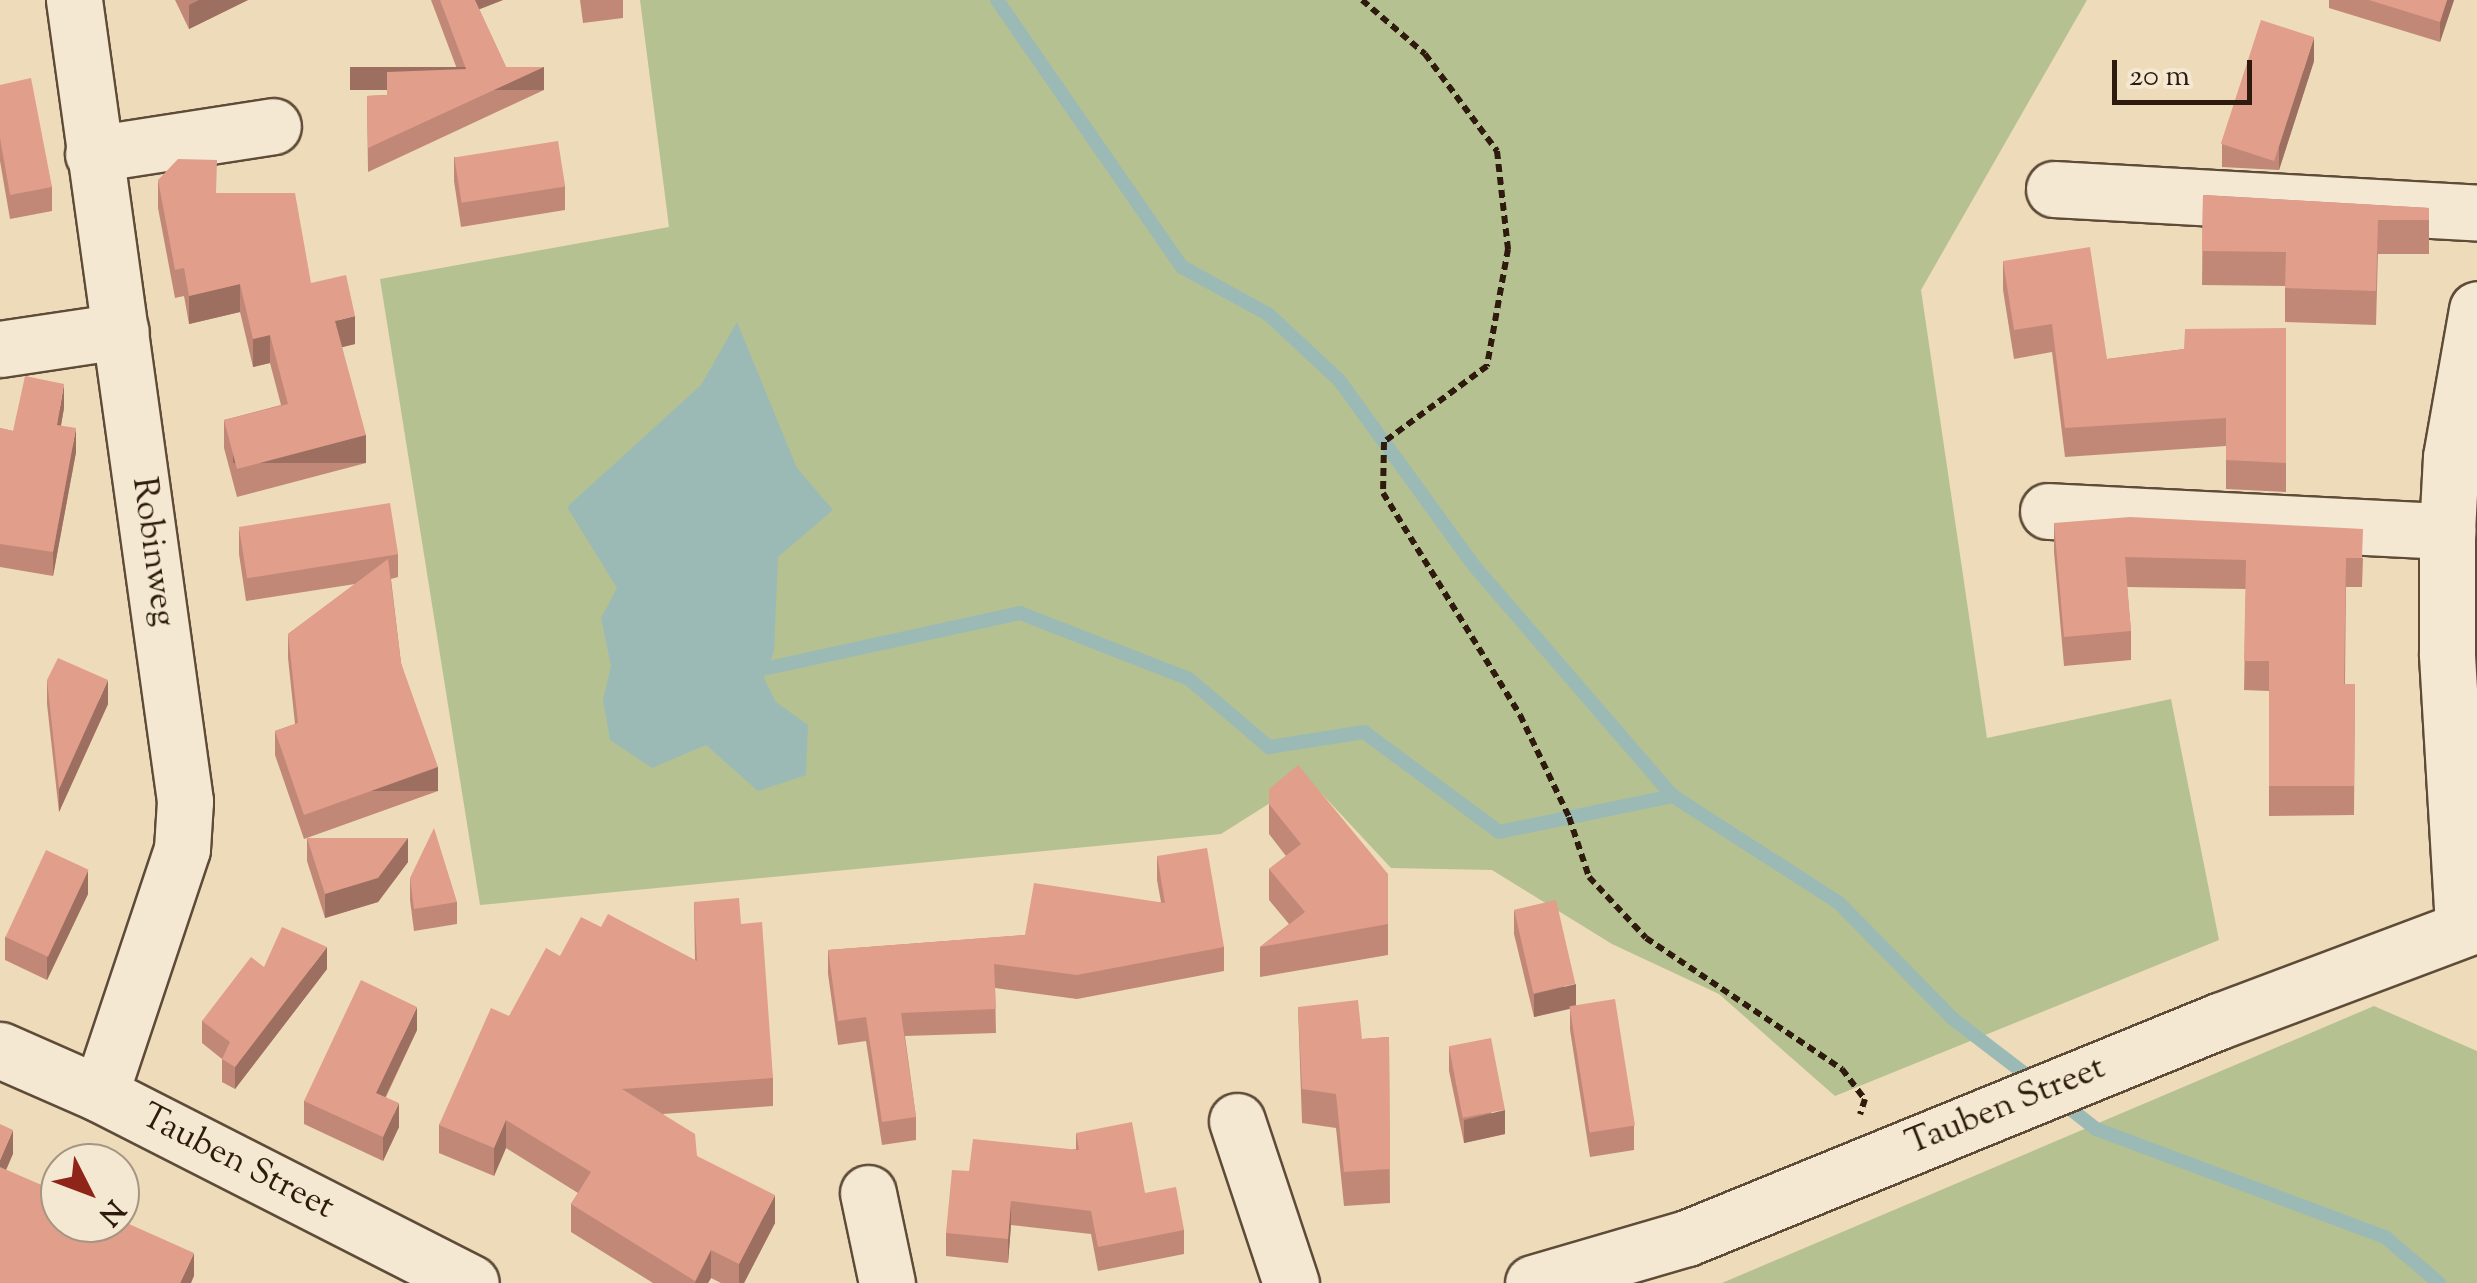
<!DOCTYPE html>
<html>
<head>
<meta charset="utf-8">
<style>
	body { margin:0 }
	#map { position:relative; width:2477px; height:1283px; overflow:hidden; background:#eedbb9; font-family:"Sorts Mill Goudy",serif }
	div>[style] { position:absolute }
	.green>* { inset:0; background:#b6c191 }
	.water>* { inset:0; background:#9bbab6 }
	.stream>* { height:14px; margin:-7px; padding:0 7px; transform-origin:7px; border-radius:7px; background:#9bbab6 }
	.path>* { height:6px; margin-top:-3px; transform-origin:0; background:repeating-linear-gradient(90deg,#2e1b0d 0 8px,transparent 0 13px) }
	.roads { filter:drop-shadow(2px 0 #5e4b38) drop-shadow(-2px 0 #5e4b38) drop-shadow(0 2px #5e4b38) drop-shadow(0 -2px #5e4b38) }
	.minor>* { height:55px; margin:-27.5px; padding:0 27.5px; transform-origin:27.5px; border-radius:27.5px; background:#f4e8d2 }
	.wall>* { inset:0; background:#c18878 }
	.shaded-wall>* { inset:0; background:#9d6f61; transform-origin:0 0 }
	.building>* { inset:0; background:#e09e8b; transform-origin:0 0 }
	span { translate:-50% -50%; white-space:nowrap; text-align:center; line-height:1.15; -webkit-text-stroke:10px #f4e8d2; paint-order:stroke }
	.street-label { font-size:35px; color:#2e1b0d }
	.north { position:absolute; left:40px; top:1143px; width:100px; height:100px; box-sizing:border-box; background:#f4e8d2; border:2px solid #a59683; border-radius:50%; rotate:132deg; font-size:28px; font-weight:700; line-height:40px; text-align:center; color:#2e1b0d }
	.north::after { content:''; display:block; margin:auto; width:35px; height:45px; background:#8f2418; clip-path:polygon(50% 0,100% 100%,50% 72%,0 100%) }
	.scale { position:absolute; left:2112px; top:60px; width:140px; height:45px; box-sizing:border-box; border:5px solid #2e1b0d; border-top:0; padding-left:12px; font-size:30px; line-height:35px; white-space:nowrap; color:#2e1b0d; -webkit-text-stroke:8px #f4e8d2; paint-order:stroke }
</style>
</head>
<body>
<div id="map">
	<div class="green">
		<div style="clip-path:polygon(640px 0,2087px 0,1921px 290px,1987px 738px,2171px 699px,2219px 940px,1835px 1096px,1719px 994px,1612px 944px,1492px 870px,1391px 868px,1308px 779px,1221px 834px,480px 905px,380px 279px,669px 227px)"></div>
		<div style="clip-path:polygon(2374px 1006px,2477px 1051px,2477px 1283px,1722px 1283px)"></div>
	</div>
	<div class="water">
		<div style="clip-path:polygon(737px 322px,797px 468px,833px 510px,778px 557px,774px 651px,764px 678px,776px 702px,808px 725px,806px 775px,758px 791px,706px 745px,652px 768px,610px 740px,603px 700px,611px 666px,601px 618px,617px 588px,567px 507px,701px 385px)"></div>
	</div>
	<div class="stream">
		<div style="left:997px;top:0;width:325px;rotate:55.3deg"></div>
		<div style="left:1182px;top:267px;width:98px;rotate:28.7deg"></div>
		<div style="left:1268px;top:314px;width:97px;rotate:42.9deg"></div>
		<div style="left:1339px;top:380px;width:231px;rotate:54deg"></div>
		<div style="left:1475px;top:567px;width:303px;rotate:49.2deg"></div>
		<div style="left:1673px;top:796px;width:197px;rotate:32.8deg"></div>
		<div style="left:1839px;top:903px;width:163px;rotate:45.5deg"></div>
		<div style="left:1953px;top:1019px;width:106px;rotate:37.3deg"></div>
		<div style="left:768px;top:668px;width:258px;rotate:-12.3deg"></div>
		<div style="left:1020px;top:613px;width:181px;rotate:21.3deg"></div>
		<div style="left:1189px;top:679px;width:105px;rotate:40.4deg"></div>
		<div style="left:1269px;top:747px;width:96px;rotate:-9deg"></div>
		<div style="left:1364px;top:732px;width:168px;rotate:36.5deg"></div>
		<div style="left:1499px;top:832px;width:178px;rotate:-11.7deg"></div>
		<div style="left:2058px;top:1099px;width:48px;rotate:38.3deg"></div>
		<div style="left:2096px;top:1129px;width:309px;rotate:20.5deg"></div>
		<div style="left:2385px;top:1237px;width:71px;rotate:40.4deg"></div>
	</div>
	<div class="path">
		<div style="left:1362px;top:0;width:83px;rotate:40.6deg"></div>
		<div style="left:1425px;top:54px;width:121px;rotate:53.4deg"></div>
		<div style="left:1497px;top:151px;width:99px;rotate:83.6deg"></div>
		<div style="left:1508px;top:249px;width:119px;rotate:100.2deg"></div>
		<div style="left:1487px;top:366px;width:128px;rotate:143.6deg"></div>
		<div style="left:1384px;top:442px;width:51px;rotate:91.1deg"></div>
		<div style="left:1383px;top:493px;width:261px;rotate:58.3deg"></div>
		<div style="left:1520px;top:715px;width:113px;rotate:64.3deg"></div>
		<div style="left:1569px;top:817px;width:63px;rotate:71.6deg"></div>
		<div style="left:1589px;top:877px;width:83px;rotate:46.9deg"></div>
		<div style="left:1646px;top:938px;width:236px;rotate:33.8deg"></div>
		<div style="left:1842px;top:1069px;width:38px;rotate:53deg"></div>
		<div style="left:1865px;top:1099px;width:16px;rotate:108deg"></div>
	</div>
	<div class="roads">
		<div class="minor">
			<div style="left:74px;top:0;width:809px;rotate:82.11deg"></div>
			<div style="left:185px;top:801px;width:48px;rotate:93.6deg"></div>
			<div style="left:182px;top:849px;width:258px;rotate:108.5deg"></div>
			<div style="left:93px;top:154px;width:182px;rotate:-8.8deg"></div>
			<div style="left:2054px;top:189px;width:424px;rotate:3.2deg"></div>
			<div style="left:0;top:349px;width:122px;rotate:-8.5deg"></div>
			<div style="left:2048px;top:511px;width:400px;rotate:2.9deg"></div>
			<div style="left:2463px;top:925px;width:272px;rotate:-93.4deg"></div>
			<div style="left:2447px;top:653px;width:122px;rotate:-90deg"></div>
			<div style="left:2447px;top:531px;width:74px;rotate:-86.9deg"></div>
			<div style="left:2451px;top:457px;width:150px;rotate:-80deg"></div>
			<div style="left:0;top:1050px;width:109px;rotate:23.7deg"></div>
			<div style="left:100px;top:1094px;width:416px;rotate:27deg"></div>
			<div style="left:1237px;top:1121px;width:171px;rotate:71.6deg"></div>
			<div style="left:868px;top:1193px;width:92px;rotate:78.1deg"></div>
			<div style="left:1533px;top:1283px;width:160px;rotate:-16.3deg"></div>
			<div style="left:1687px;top:1238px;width:575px;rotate:-22.19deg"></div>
			<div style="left:2219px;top:1021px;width:276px;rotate:-20.6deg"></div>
		</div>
	</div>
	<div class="wall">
		<div style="clip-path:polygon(175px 0,248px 0,189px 29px)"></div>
		<div style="clip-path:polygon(431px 0,503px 0,479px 9px,506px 67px,544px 90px,368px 172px,367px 96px,387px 95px,457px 69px)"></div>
		<div style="clip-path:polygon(580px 0,623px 0,623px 18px,583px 23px)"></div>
		<div style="clip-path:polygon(2329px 0,2454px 0,2440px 42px,2329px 8px)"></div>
		<div style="clip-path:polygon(2314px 61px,2279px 170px,2222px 167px,2222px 144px)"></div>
		<div style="clip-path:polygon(0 85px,52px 187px,52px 211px,10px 219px,0 161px)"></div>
		<div style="clip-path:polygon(454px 157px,565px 186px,565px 210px,461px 227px,454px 181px)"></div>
		<div style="clip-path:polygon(158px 180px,217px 193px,311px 283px,355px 344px,342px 347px,366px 463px,237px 497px,224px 448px,224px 420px,281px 405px,270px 363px,253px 367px,240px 312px,189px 324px,184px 296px,175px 298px,158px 208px)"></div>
		<div style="clip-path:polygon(2203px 195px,2429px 208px,2429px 254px,2378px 254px,2376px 325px,2285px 322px,2285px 286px,2202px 285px)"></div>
		<div style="clip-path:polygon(2003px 261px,2107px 359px,2184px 349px,2286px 463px,2286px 492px,2226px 489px,2226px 446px,2065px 457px,2052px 352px,2014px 359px,2003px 290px)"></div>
		<div style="clip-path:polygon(64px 408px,61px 425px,76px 452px,53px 576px,0 567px,0 428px,13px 431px)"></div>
		<div style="clip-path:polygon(2054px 523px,2363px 558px,2362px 587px,2346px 587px,2345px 684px,2355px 684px,2354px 815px,2269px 816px,2269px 691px,2244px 690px,2246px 589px,2127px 587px,2131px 631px,2131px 660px,2064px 666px,2054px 552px)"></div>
		<div style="clip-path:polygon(239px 530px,398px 554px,398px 577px,391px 579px,401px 663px,438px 791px,304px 839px,275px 755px,275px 731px,295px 724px,288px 658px,288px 634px,355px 584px,246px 601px,239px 554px)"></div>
		<div style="clip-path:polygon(47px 680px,108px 704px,59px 812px,47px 704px)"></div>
		<div style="clip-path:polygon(1269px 789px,1388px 874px,1388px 955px,1260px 977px,1260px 947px,1289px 924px,1269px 900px,1269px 869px,1286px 856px,1269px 834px)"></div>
		<div style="clip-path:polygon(307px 838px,408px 862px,378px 902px,325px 918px,307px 861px)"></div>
		<div style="clip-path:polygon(1157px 856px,1224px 947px,1224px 971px,1077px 999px,995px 988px,996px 1033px,905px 1036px,916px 1117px,916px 1140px,882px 1145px,866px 1041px,838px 1045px,828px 974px,828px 950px,1025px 935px,1161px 902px,1157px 880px)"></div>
		<div style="clip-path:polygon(410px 878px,457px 902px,457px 924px,414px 931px,410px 900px)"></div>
		<div style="clip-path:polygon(88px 894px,47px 980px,5px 960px,5px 937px)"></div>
		<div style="clip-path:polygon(694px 902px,741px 924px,773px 1078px,773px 1106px,663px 1114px,697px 1156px,775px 1223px,744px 1283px,721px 1283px,711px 1278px,708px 1283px,653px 1283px,571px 1232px,571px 1204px,578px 1193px,506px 1148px,494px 1176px,439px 1153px,439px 1125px,509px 1016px,560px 956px,601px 927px,695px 960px)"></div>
		<div style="clip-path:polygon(1514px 910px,1576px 1005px,1634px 1126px,1634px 1150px,1590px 1157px,1570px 1030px,1570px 1009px,1534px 1017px,1514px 934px)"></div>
		<div style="clip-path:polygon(264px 967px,327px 969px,235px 1089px,222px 1082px,222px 1059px,202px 1043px,202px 1021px)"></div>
		<div style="clip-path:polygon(1298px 1007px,1362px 1039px,1389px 1037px,1390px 1203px,1344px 1206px,1336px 1128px,1302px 1123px)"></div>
		<div style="clip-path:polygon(417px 1030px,386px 1097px,399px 1127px,383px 1161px,304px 1124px,304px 1101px)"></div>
		<div style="clip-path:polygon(1449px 1047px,1505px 1134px,1464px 1143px,1449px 1071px)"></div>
		<div style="clip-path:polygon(1076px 1133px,1145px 1193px,1184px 1230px,1184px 1254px,1098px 1271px,1091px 1234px,1011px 1225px,1008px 1263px,946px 1256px,946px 1233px,969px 1171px,1076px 1149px)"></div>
	</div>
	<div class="shaded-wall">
		<div style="clip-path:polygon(199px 0,248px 0,189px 29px,189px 5px)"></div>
		<div style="clip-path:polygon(470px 0,503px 0,470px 13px)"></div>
		<div style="clip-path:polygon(2447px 0,2454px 0,2440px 42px,2440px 22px)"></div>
		<div style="clip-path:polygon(2314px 37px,2314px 61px,2279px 170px,2279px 147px)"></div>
		<div style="left:544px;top:67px;width:23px;height:194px;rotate:90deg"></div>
		<div style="clip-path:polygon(240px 284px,240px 312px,189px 324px,189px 296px)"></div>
		<div style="clip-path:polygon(355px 316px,355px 344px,335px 349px,335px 321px)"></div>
		<div style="clip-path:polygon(270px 335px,270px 363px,253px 367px,253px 339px)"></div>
		<div style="clip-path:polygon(64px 384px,64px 408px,57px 448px,57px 425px)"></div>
		<div style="clip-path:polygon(76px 428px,76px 452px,53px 576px,53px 552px)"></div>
		<div style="left:366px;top:435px;width:28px;height:133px;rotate:90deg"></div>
		<div style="clip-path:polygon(108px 680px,108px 704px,59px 812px,59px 789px)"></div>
		<div style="left:438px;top:767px;width:24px;height:142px;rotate:90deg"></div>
		<div style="clip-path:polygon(408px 838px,408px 862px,378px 902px,325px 918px,325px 894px)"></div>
		<div style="clip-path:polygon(88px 870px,88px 894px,47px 980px,47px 957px)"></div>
		<div style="clip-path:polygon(327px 947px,327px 969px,235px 1089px,235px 1067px)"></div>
		<div style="clip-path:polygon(1576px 984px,1576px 1007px,1534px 1017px,1534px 994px)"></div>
		<div style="clip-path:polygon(417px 1007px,417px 1030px,376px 1116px,376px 1093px)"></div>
		<div style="clip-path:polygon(399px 1103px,399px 1127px,383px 1161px,383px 1137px)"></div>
		<div style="clip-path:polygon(1505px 1110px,1505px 1134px,1464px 1143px,1464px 1120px)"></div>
		<div style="clip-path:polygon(506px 1120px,506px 1148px,494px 1176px,494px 1148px)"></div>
		<div style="clip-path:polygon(13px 1130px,13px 1154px,0 1184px,0 1160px)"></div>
		<div style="clip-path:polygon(775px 1195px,775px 1223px,744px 1283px,739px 1283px,739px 1264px)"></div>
		<div style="clip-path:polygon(1011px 1201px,1011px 1225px,1008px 1263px,1008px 1239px)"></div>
		<div style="clip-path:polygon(711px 1250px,711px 1278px,708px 1283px,695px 1283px)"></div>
		<div style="clip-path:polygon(194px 1253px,194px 1276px,191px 1283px,180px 1283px)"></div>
	</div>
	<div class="building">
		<div style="clip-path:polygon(440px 0,475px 0,506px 67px,544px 67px,368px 148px,367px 96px,387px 95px,387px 72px,466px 69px)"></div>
		<div style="clip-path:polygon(2369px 0,2447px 0,2440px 22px)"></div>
		<div style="left:2261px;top:20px;width:56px;height:130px;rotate:18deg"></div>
		<div style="clip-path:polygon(31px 78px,52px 187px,10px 195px,0 138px,0 85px)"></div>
		<div style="left:558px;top:141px;width:46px;height:105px;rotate:81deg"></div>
		<div style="clip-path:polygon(178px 159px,217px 160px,216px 193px,295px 193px,311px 283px,346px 275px,355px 316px,335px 321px,366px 435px,237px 469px,224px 420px,288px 404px,270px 335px,253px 339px,240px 284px,189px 296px,184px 268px,175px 270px,158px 180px)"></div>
		<div style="clip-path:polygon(2203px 195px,2429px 208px,2429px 220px,2378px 220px,2376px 291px,2285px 288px,2286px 252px,2202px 251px)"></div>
		<div style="clip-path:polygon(2090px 247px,2107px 359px,2184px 349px,2185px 329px,2286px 328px,2286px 463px,2226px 460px,2226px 418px,2065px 428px,2052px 324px,2014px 330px,2003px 261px)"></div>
		<div style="clip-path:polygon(25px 376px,64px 384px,57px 425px,76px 428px,53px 552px,0 544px,0 428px,13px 431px)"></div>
		<div style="left:390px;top:503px;width:52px;height:153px;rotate:81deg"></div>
		<div style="clip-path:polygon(2130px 517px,2363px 529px,2362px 558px,2346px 558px,2344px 684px,2355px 684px,2354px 786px,2269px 786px,2269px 661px,2244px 661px,2246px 560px,2125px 557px,2131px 631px,2064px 637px,2054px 523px)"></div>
		<div style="clip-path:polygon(388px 559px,401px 663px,438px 767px,304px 815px,275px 731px,298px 723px,288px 634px)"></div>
		<div style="clip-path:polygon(58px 658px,108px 680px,59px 789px,47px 680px)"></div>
		<div style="clip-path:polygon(1298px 765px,1388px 874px,1388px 924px,1260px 947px,1305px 912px,1269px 869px,1301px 844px,1269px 804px,1269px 789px)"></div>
		<div style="clip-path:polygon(434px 828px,457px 902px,414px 909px,410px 878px)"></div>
		<div style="clip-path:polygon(307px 838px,408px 838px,378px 878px,325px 894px)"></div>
		<div style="clip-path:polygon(1207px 848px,1224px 947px,1077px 975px,994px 964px,996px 1009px,901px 1013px,916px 1117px,882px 1122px,866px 1017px,838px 1021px,828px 950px,1025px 935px,1034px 883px,1165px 903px,1157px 856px)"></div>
		<div style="left:46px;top:850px;width:47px;height:96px;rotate:25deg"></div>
		<div style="clip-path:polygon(739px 898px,741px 924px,762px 922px,773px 1078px,622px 1089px,695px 1134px,697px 1156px,775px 1195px,739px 1264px,711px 1250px,695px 1281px,571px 1204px,591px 1172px,506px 1120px,494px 1148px,439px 1125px,491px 1008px,509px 1016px,546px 948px,560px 956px,581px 917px,601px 927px,608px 914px,697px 961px,694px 902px)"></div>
		<div style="left:1556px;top:900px;width:86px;height:43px;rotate:77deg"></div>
		<div style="clip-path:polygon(282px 927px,327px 947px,235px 1067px,222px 1059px,230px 1042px,202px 1021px,251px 957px,264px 967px)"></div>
		<div style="clip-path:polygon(361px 980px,417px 1007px,376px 1093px,399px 1103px,383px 1137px,304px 1101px)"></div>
		<div style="left:1615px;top:999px;width:128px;height:46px;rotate:81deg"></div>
		<div style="clip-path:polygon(1358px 1000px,1362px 1039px,1389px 1037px,1390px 1169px,1344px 1172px,1336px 1094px,1302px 1089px,1298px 1007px)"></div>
		<div style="left:1491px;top:1038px;width:73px;height:43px;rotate:79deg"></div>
		<div style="clip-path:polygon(1132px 1122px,1145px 1193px,1176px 1187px,1184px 1230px,1098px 1247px,1091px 1211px,1011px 1201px,1008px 1239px,946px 1233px,952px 1170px,969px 1171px,973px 1139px,1079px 1150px,1076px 1133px)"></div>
		<div style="clip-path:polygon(0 1124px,13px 1130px,0 1160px)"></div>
		<div style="clip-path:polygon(0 1167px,60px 1193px,60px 1223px,120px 1223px,120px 1220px,194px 1253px,180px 1283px,0 1283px)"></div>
	</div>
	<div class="street-label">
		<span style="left:152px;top:552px;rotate:82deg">Robinweg</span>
		<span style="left:2006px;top:1107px;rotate:-22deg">Tauben Street</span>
		<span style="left:237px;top:1163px;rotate:27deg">Tauben Street</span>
	</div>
	<div class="north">N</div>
	<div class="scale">20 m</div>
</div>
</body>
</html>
